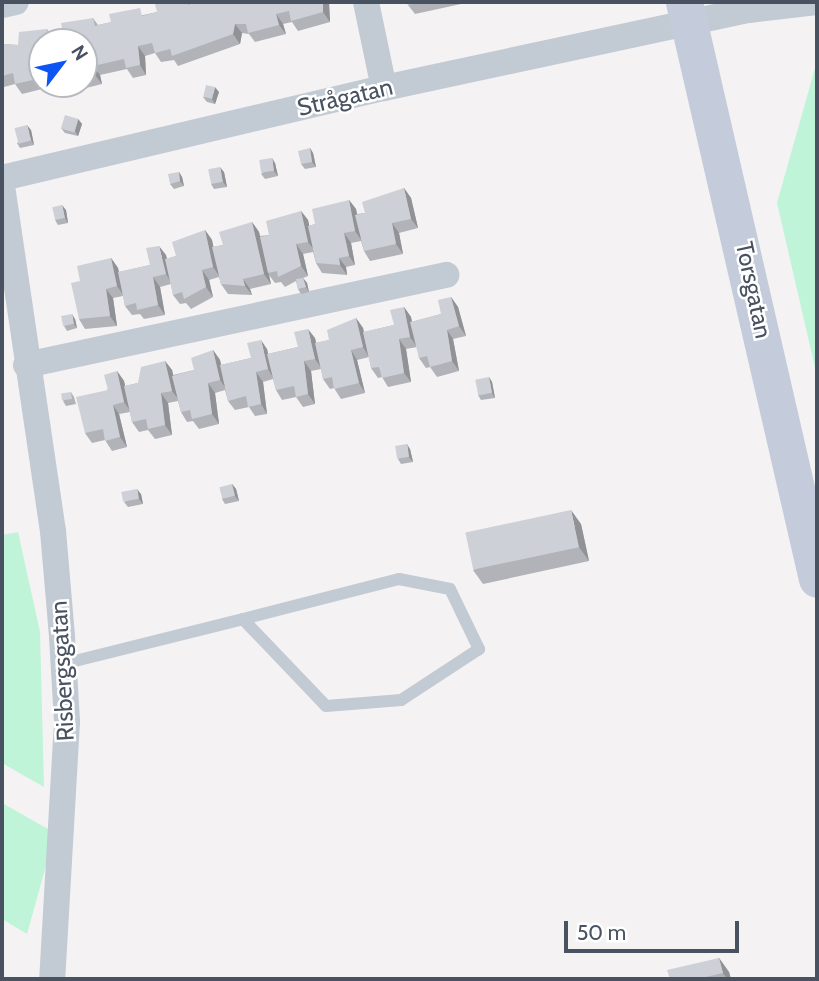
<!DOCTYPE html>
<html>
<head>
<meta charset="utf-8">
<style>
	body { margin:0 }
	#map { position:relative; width:819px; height:981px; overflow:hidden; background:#f4f2f2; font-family:Cabin,sans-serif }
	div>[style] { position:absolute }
	.green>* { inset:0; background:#bff4d9 }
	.service>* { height:12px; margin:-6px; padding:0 6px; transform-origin:6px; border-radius:6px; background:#c2cad4 }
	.minor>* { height:26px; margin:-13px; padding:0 13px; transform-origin:13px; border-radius:13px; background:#c2cad4 }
	.secondary>* { height:37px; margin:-18.5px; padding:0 18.5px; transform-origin:18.5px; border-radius:18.5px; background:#c4ccdc }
	.wall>* { inset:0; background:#b1b3b9 }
	.shaded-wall>* { inset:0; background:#909296 }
	.building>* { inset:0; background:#ced0d7; transform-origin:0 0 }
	span { translate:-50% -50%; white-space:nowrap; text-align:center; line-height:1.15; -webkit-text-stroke:5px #fff; paint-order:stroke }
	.street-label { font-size:24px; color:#485261 }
	.frame { position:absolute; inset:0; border:4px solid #485261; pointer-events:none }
	.north { position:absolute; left:28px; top:28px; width:70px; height:70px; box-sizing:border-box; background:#fff; border:2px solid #b6bac0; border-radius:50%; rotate:58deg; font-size:19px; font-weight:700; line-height:28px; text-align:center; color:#485261 }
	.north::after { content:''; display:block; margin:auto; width:24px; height:32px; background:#0c55f4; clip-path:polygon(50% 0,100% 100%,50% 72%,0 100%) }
	.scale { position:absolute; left:564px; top:921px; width:175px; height:32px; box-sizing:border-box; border:4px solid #485261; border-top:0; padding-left:9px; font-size:21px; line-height:24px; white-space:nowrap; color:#485261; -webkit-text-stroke:5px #fff; paint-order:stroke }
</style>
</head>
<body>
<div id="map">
	<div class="green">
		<div style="clip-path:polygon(817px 61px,817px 376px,777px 203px)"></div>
		<div style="clip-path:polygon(18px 532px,40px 632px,44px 787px,2px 763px,2px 535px)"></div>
		<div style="clip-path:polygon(2px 803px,55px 833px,27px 934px,2px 919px)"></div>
	</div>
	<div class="service">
		<div style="left:64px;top:664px;width:11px;rotate:-15deg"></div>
		<div style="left:75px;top:661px;width:173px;rotate:-14deg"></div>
		<div style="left:243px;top:619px;width:161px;rotate:-14.4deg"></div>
		<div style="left:399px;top:579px;width:52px;rotate:11.1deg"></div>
		<div style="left:450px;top:589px;width:67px;rotate:64.2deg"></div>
		<div style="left:479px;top:649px;width:93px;rotate:146.8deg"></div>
		<div style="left:401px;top:700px;width:75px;rotate:175.4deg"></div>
		<div style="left:326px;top:706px;width:120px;rotate:-133.7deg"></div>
	</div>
	<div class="minor">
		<div style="left:366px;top:2px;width:88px;rotate:78.2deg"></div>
		<div style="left:2px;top:5px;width:14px;rotate:-12deg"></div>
		<div style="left:2px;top:178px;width:392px;rotate:-13.3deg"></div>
		<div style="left:384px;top:88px;width:373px;rotate:-12.1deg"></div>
		<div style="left:749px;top:10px;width:68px;rotate:-6.7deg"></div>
		<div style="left:2px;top:186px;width:349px;rotate:81.6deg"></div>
		<div style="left:53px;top:531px;width:106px;rotate:85.1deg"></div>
		<div style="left:62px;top:637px;width:85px;rotate:86.6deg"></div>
		<div style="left:67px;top:722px;width:257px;rotate:93.3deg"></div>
		<div style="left:26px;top:365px;width:430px;rotate:-12.1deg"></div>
	</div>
	<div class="secondary">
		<div style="left:684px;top:2px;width:592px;rotate:77.02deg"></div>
	</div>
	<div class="wall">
		<div style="clip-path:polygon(165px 2px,190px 2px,191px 4px,195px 2px,329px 2px,330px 22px,298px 31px,292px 22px,283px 24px,286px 34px,255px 42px,249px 34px,242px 33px,240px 44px,178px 66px,174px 60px,161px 62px,155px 53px,145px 56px,146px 75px,133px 78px,127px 69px,100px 75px,102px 84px,82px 89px,79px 84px,84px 84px,84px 42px,42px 42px,42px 84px,54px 84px,54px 86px,22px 94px,15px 84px,4px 87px,2px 83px,2px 44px,18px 45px,47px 29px,52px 36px,63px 33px,93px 18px,98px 25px,157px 12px)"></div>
		<div style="clip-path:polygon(407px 2px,461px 2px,461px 4px,415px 14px,408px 5px)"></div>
		<div style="clip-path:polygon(509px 2px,523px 2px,511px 4px)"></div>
		<div style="clip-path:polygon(219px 92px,215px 104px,207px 102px,203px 97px)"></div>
		<div style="clip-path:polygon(78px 119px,82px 124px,78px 136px,65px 133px,61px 128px)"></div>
		<div style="clip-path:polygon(31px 130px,34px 145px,20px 148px,17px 143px)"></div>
		<div style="clip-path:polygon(310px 148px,313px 153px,316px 167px,305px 169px,301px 164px)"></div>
		<div style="clip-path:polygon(275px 163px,278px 176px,265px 179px,261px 174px)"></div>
		<div style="clip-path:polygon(179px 172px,182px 177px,184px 186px,174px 189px,170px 184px)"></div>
		<div style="clip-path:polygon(224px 172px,227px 187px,214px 189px,211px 184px)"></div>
		<div style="clip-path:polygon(404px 188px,411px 198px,418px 228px,399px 233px,403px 254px,370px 261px,364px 251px,361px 241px,351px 243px,355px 265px,346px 267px,347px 275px,322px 273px,316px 263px,313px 252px,303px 254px,308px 276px,303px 278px,307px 283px,309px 292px,301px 294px,298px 289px,296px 281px,285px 287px,281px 282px,275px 283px,269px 275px,271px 284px,250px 289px,252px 295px,228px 294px,221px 284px,219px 277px,209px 280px,213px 297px,191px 309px,186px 303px,180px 304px,173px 295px,171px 284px,160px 287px,165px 315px,144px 319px,140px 314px,132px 315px,125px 306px,123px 296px,113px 298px,117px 326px,85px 329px,79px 319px,80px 281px,111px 258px,118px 268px,119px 272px,150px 265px,166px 255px,167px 259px,176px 256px,205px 230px,212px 240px,213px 247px,223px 245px,252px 222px,259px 232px,260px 236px,269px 235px,301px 211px,308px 220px,309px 226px,315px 224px,349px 200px,356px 209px,357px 214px,365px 213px)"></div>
		<div style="clip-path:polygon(66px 210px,68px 223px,58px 225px,55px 220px)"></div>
		<div style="clip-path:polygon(451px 297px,458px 307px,466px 336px,453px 339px,459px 371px,437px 377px,430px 367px,426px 368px,419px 358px,417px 347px,406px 349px,411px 382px,388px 387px,382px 377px,378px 378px,371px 368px,369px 357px,357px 360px,365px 393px,341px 399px,334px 388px,330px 389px,323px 379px,321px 369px,311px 371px,315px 404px,303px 407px,296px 397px,282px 400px,276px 390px,273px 379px,263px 382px,267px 414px,255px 416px,249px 407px,235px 410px,228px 401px,225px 390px,215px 393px,219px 424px,199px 429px,193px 421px,187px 422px,181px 412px,178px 401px,168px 403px,172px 435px,155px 439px,148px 430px,139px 432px,132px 422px,130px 412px,119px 414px,127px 447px,112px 451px,105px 440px,92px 443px,85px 433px,117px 371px,124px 381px,125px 386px,138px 383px,165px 361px,172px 370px,173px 375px,194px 370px,213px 350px,220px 360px,221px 365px,251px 358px,267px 349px,268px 354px,298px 347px,315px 338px,316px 343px,329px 340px,356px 318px,363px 328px,364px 332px,394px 325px,404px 307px,411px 317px,412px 322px,441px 314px)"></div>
		<div style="clip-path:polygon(75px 319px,77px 328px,67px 331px,64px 326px)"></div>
		<div style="clip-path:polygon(489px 377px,492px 382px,495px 398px,481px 400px,478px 395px)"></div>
		<div style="clip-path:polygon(71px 392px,74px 397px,76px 404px,66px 406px,63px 401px)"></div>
		<div style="clip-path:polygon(410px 449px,413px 462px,401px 464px,398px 459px)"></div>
		<div style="clip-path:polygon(232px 484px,236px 489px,239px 501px,225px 504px,222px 499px)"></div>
		<div style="clip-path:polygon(141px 494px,143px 504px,128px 507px,124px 502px)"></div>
		<div style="clip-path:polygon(581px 524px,589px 561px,483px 584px,473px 570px)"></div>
		<div style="clip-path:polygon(719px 958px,729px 972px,731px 979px,670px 979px)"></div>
	</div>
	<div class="shaded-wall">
		<div style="clip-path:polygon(323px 2px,329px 2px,330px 22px,323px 12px)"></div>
		<div style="clip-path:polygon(276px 14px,283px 24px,286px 34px,279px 25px)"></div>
		<div style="clip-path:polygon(235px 24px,242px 33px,240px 44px,233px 34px)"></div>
		<div style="clip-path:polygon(138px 46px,145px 56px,146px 75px,140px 65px)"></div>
		<div style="clip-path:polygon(93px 66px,100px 75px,102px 84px,95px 75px)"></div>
		<div style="clip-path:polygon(215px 87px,219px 92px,215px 104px,212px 99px)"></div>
		<div style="clip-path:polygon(78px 119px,82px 124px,78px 136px,75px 131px)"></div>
		<div style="clip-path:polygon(27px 125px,31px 130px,34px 145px,31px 140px)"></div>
		<div style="clip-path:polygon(310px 148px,313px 153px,316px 167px,312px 162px)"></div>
		<div style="clip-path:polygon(272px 158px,275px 163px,278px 176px,274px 171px)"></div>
		<div style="clip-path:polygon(220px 167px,224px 172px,227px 187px,223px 182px)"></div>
		<div style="clip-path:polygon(179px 172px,182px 177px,184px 186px,180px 181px)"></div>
		<div style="clip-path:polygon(404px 188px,411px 198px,418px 228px,411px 219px)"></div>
		<div style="clip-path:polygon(349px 200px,356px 209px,362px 241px,355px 231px)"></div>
		<div style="clip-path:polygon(62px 205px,66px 210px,68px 223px,65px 218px)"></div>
		<div style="clip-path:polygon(301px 211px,308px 220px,315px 251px,308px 242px)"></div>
		<div style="clip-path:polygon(252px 222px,259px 232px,271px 284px,264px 274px)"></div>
		<div style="clip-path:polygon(392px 223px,399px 233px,403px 254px,396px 244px)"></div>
		<div style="clip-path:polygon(205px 230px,212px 240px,220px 277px,213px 267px)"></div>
		<div style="clip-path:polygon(344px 233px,351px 243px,355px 265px,349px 256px)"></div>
		<div style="clip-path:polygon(296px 244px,303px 254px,308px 276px,301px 266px)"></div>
		<div style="clip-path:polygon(159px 246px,166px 255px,172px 284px,166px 274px)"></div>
		<div style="clip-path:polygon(111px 258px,118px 268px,124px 296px,117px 286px)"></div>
		<div style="clip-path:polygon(339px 258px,346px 267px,347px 275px,340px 265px)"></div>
		<div style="clip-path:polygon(202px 270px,209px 280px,213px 297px,206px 287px)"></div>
		<div style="clip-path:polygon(153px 277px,160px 287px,165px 315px,158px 305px)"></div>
		<div style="clip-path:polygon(303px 278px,307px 283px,309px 292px,306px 287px)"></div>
		<div style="clip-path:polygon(243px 279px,250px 289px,252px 295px,245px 286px)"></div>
		<div style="clip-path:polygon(106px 289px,113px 298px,117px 326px,110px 316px)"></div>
		<div style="clip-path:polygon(451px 297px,458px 307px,466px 336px,459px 326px)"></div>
		<div style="clip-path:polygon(404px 307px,411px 317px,417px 347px,410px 337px)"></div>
		<div style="clip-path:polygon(72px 314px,75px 319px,77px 328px,74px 324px)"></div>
		<div style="clip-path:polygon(356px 318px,363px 328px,369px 357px,363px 347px)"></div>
		<div style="clip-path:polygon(308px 329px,315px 338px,322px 369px,315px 359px)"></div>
		<div style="clip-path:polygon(447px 330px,453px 339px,459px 371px,452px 361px)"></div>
		<div style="clip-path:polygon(399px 339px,406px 349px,411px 382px,404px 373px)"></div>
		<div style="clip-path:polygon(261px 340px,267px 349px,274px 379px,268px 369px)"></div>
		<div style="clip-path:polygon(213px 350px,220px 360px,227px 390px,220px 380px)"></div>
		<div style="clip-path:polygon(351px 350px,357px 360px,365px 393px,359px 383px)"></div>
		<div style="clip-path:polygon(165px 361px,172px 370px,179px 400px,172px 391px)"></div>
		<div style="clip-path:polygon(304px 361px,311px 371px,315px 404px,308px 394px)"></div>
		<div style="clip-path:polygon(117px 371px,124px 381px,131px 412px,124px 402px)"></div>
		<div style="clip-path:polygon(256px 372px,263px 382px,267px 414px,261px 404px)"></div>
		<div style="clip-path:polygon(489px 377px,492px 382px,495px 398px,492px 393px)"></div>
		<div style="clip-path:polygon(208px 383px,215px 393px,219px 424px,212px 414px)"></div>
		<div style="clip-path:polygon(161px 393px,168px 403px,172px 435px,165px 425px)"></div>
		<div style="clip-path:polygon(113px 405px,119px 414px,127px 447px,120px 437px)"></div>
		<div style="clip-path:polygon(407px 444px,410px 449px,413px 462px,409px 457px)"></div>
		<div style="clip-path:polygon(232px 484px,236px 489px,239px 501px,235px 496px)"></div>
		<div style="clip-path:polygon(137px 489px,141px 494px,143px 504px,139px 499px)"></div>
		<div style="clip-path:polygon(571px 510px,581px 524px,589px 561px,579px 547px)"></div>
		<div style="clip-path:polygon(719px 958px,729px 972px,731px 979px,727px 979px,723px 973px)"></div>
	</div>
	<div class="building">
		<div style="clip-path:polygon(165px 2px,187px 2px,188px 5px,195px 2px,323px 2px,323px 12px,291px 21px,289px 11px,276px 14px,279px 25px,248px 33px,246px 24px,235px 24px,233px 34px,172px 56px,170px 49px,155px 53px,152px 43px,138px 46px,140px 65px,126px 68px,124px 59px,93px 66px,95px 75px,84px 78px,84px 42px,42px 42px,42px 78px,15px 84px,13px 73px,2px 76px,2px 44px,18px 45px,19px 32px,47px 29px,49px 37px,63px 33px,61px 23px,93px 18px,95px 26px,111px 22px,109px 14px,140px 8px,142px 16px,157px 12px,155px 4px)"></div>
		<div style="clip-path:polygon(407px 2px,421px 2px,408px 5px)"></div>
		<div style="left:206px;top:85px;width:9px;height:12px;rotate:13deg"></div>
		<div style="left:65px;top:115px;width:14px;height:14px;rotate:17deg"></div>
		<div style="left:27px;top:125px;width:16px;height:13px;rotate:75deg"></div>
		<div style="clip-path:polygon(310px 148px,312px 162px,301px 164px,298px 151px)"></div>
		<div style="left:272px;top:158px;width:13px;height:13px;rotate:81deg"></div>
		<div style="left:220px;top:167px;width:15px;height:12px;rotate:79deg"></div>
		<div style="clip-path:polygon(179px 172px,180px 181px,170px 184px,168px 174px)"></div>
		<div style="clip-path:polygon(404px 188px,411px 219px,392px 223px,396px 244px,364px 251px,355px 215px,365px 213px,362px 202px)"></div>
		<div style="clip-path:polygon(349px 200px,355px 231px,344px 233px,349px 256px,339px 258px,340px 265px,316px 263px,308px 226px,315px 224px,312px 209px)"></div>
		<div style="left:62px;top:205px;width:13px;height:10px;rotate:77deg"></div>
		<div style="clip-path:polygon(301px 211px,308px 242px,296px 244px,301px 266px,278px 277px,277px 271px,268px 273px,260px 237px,269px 235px,266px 221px)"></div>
		<div style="clip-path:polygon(252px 222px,264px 274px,243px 279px,245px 286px,221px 284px,212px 247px,223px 245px,219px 232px)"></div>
		<div style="clip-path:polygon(205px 230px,213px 267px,202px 270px,206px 287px,184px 299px,182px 292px,173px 295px,165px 259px,176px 256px,172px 242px)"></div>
		<div style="clip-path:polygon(159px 246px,166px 274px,153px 277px,158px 305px,137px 310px,136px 303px,125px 306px,118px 272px,150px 265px,146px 248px)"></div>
		<div style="clip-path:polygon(111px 258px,117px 286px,106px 289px,110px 316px,79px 319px,71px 283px,80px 281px,77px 266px)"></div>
		<div style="clip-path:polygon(303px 278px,306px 287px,298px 289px,296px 279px)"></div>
		<div style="clip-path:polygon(451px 297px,459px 326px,447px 330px,452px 361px,430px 367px,427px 356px,419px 358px,410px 322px,441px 314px,438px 300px)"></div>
		<div style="clip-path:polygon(404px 307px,410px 337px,399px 339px,404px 373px,382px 378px,379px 367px,371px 368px,363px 332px,394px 325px,390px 310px)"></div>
		<div style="left:72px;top:314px;width:10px;height:11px;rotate:79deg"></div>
		<div style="clip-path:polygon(356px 318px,363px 347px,351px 350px,359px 383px,334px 389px,332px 377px,323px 379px,315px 343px,329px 340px,327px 330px)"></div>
		<div style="clip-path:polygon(308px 329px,315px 359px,304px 361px,308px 394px,296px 397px,294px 386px,276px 390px,267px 354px,298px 347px,294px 332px)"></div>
		<div style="clip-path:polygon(261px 340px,268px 369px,256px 372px,261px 404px,248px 407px,246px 396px,228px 401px,220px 365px,251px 358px,247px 343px)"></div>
		<div style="clip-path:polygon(213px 350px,220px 380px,208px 383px,212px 414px,192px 419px,190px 410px,181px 412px,172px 376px,194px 370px,191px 358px)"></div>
		<div style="clip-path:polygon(165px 361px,172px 391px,161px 393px,165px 425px,148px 429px,146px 419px,132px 422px,124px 386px,138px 383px,141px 367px)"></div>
		<div style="clip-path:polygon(117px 371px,124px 402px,113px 405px,120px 437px,105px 441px,103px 429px,85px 433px,76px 397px,108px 390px,104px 375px)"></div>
		<div style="left:489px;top:377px;width:16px;height:14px;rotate:79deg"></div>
		<div style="left:71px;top:392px;width:7px;height:10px;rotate:82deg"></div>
		<div style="left:407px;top:444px;width:13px;height:12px;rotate:81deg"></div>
		<div style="left:232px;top:484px;width:12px;height:13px;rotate:76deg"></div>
		<div style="left:137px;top:489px;width:10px;height:16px;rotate:79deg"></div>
		<div style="left:571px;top:510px;width:38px;height:108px;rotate:78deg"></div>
		<div style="clip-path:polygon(719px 958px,723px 973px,697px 979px,670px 979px,667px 970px)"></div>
	</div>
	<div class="street-label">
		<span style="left:345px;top:97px;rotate:-13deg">Strågatan</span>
		<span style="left:754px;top:290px;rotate:78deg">Torsgatan</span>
		<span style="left:62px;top:671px;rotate:-93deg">Risbergsgatan</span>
	</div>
	<div class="frame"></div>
	<div class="north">N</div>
	<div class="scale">50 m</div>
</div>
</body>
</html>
